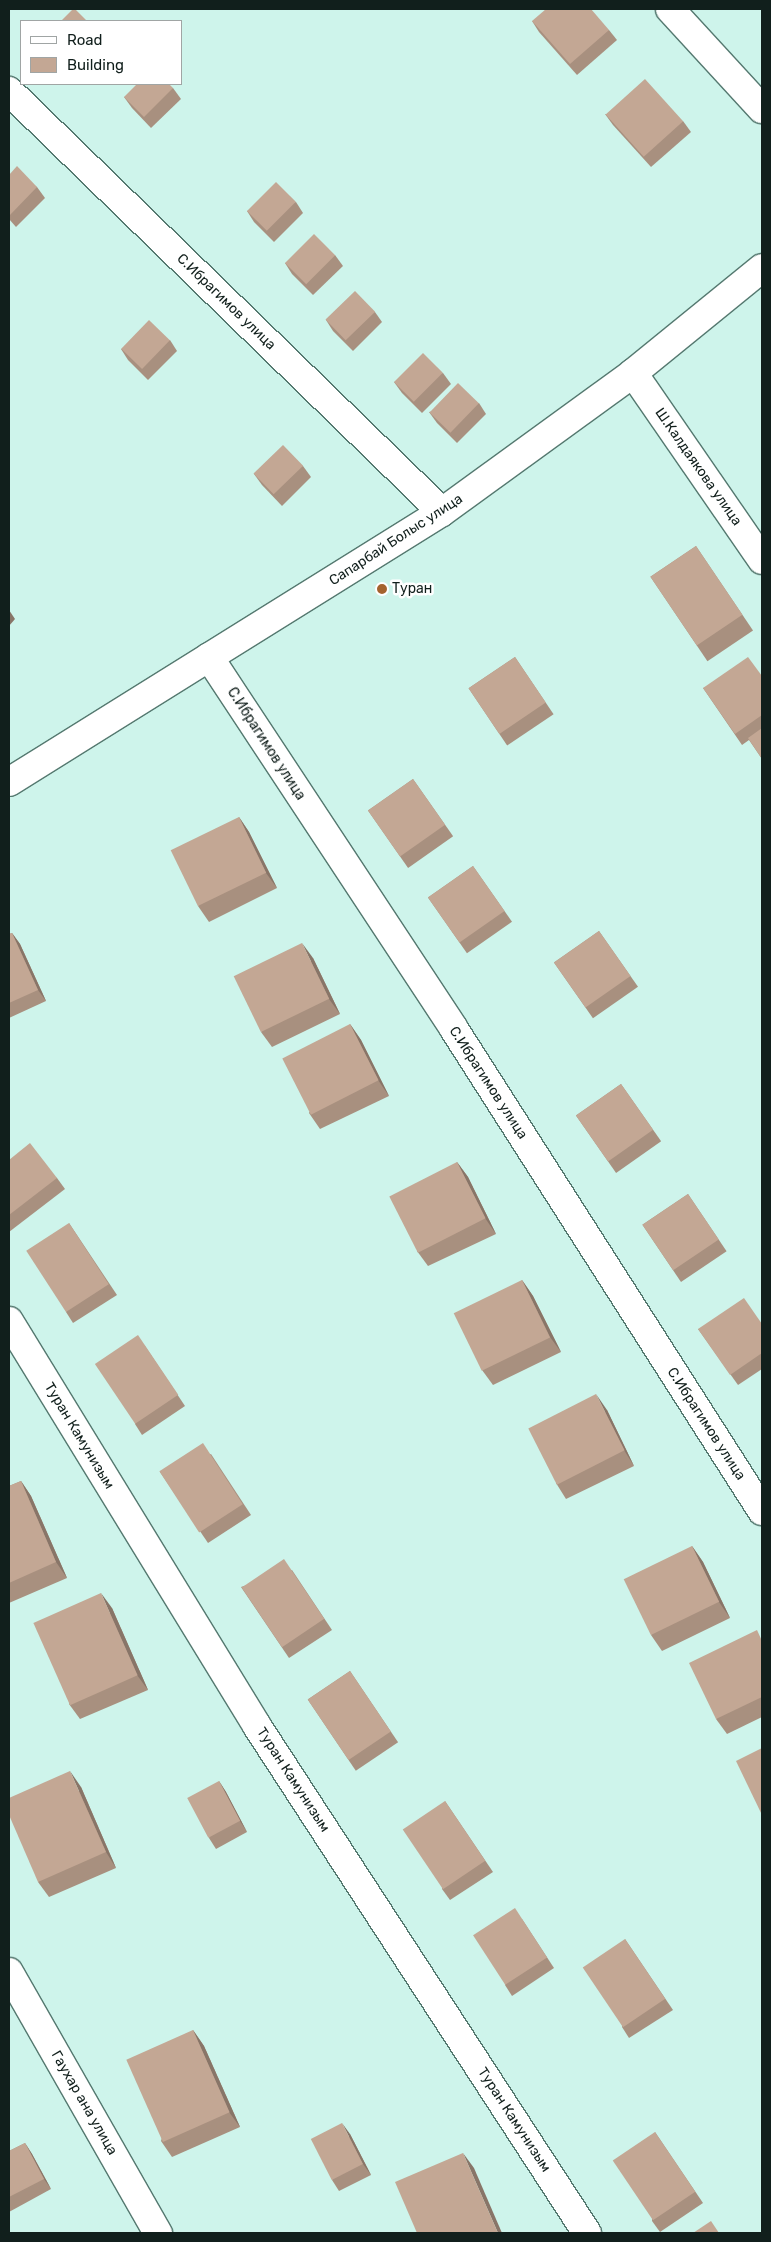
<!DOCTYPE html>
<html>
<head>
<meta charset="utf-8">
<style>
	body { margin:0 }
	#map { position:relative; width:771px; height:2242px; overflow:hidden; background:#cef4eb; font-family:Rubik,sans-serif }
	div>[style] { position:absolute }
	.roads { filter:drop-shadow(1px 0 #557970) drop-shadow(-1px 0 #557970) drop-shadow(0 1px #557970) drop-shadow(0 -1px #557970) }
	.minor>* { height:28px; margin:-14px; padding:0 14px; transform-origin:14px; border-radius:14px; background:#fff }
	.wall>* { inset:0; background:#a8907f; transform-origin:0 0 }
	.shaded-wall>* { inset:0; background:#887568 }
	.building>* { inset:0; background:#c3a794; transform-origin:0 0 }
	.dots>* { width:14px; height:14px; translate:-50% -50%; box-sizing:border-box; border:2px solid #fff; border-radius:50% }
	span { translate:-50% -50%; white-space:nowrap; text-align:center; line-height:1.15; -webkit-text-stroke:5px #fff; paint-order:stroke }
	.street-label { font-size:14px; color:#111f1c }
	.poi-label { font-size:14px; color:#111f1c }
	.left { translate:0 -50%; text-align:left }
	.frame { position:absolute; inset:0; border:10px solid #111f1c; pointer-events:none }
	.legend { position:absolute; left:20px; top:20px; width:162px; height:65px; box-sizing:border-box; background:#fff; border:1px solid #a0a5a4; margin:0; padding:6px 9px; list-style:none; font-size:15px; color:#111f1c }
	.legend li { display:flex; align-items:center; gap:10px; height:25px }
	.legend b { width:25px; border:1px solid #a0a5a4 }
</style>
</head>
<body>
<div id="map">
	<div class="roads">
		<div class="minor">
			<div style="left:670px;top:9px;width:136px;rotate:47.4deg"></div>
			<div style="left:9px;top:91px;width:604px;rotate:44.19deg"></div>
			<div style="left:633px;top:373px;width:227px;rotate:55.4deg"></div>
			<div style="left:209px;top:657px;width:445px;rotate:56.6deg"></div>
			<div style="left:454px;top:1029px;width:572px;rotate:57.42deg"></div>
			<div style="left:9px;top:782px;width:510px;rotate:-31.95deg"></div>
			<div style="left:442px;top:512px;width:236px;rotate:-36deg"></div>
			<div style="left:633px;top:373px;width:166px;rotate:-39.1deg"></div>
			<div style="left:9px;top:1321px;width:475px;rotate:58.5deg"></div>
			<div style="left:257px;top:1726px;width:605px;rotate:56.94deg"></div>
			<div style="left:9px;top:1972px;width:301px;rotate:60.3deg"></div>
		</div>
	</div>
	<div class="wall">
		<div style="clip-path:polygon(532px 21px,609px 30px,617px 40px,577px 75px,539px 32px)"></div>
		<div style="clip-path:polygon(173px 88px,181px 99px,151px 128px,132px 108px,124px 97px)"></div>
		<div style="clip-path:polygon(605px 114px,683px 121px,691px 132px,651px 167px,613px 125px)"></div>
		<div style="clip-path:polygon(9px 175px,37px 187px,45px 198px,16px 227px,9px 219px)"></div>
		<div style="clip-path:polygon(296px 202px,303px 213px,274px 242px,254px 222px,247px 211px)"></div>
		<div style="clip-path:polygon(335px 255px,343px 266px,313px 295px,292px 274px,285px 263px)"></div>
		<div style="clip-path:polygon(375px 312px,382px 322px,353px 351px,333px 331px,326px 320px)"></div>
		<div style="clip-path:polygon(170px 340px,177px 351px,148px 380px,128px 360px,121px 349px)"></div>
		<div style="clip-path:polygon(443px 373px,451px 384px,422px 413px,402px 393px,394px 382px)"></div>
		<div style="clip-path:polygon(479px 403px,486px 414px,457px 443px,437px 423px,429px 412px)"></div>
		<div style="clip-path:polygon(303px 466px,311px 477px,282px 506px,262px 485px,254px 474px)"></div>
		<div style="left:696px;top:546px;width:102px;height:55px;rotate:56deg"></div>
		<div style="left:515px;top:657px;width:69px;height:56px;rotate:56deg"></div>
		<div style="clip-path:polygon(762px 676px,762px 759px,749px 740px,742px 745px,703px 688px)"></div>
		<div style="left:413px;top:779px;width:70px;height:55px;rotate:55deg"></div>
		<div style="clip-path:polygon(239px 817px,249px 832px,277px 888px,209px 922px,198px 906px)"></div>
		<div style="left:473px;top:866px;width:68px;height:55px;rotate:55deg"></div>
		<div style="left:599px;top:931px;width:68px;height:55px;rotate:55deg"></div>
		<div style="clip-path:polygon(12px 933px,20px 944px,46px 1001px,9px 1018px,9px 934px)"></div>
		<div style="clip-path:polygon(313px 958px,340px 1014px,272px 1047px,261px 1032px)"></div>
		<div style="clip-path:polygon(350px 1024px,361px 1040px,389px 1096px,320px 1129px,309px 1113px)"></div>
		<div style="left:621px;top:1084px;width:70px;height:55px;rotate:55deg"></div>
		<div style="clip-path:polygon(9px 1160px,57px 1178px,65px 1189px,9px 1232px)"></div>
		<div style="clip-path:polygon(457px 1162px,468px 1177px,496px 1234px,428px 1266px,417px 1251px)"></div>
		<div style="left:688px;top:1194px;width:69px;height:55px;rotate:56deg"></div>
		<div style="clip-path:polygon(69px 1223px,117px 1295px,73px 1323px,66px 1312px)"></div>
		<div style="clip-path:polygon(522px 1280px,533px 1296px,561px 1352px,493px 1385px,482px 1370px)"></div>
		<div style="clip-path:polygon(762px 1324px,762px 1369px,738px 1385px,698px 1329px)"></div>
		<div style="clip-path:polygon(145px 1346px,185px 1406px,142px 1435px,135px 1424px)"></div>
		<div style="clip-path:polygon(607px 1410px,634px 1466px,566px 1499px,556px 1483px)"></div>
		<div style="clip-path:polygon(211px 1454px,251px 1515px,208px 1543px,160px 1472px)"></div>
		<div style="clip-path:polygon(21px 1481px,31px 1496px,67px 1578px,9px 1603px,9px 1486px)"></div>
		<div style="clip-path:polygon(692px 1546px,703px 1562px,730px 1618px,662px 1651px,651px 1635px)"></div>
		<div style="clip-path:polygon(292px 1570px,332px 1630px,289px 1658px,241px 1587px)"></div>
		<div style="clip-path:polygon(112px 1608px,148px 1690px,80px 1719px,69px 1704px)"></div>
		<div style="clip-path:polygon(762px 1637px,762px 1717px,727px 1734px,716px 1719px)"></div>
		<div style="left:350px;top:1671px;width:86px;height:51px;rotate:56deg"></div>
		<div style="clip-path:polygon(219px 1781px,226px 1792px,247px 1832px,216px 1849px,209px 1838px)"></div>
		<div style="clip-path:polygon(81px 1787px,116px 1868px,49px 1897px,38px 1882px)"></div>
		<div style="clip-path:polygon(445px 1801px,493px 1872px,450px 1900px,442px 1889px)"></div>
		<div style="clip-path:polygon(522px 1919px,554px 1968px,512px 1996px,505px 1985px)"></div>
		<div style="clip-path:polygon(625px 1939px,673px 2010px,629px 2038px,622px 2027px)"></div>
		<div style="clip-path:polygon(193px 2030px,204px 2046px,240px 2127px,172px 2157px,161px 2141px)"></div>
		<div style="clip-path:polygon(655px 2132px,703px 2203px,660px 2232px,652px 2221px)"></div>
		<div style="clip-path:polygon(350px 2134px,371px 2175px,339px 2191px,332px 2180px)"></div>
		<div style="clip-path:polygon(25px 2143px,32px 2154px,51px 2189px,9px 2212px,9px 2151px)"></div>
	</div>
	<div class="shaded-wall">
		<div style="clip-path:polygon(9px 610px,15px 619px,9px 626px)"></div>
		<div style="clip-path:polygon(239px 817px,249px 832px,277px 888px,266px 873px)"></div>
		<div style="clip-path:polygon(12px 933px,20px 944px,46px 1001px,38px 990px)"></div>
		<div style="clip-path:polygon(302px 943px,313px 958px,340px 1014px,329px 999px)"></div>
		<div style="clip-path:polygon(350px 1024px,361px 1040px,389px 1096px,378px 1080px)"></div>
		<div style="clip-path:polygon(457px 1162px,468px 1177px,496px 1234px,485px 1218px)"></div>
		<div style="clip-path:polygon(522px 1280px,533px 1296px,561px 1352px,550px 1337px)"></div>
		<div style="clip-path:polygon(596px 1394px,607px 1410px,634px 1466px,624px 1450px)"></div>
		<div style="clip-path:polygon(21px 1481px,31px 1496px,67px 1578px,56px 1562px)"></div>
		<div style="clip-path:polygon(692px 1546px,703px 1562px,730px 1618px,719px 1602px)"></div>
		<div style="clip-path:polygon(101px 1593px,112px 1608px,148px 1690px,137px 1675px)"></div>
		<div style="clip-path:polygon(70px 1771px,81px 1787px,116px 1868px,106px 1852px)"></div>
		<div style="clip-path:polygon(219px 1781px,226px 1792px,247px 1832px,240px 1821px)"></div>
		<div style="clip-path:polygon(193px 2030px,204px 2046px,240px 2127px,229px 2112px)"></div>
		<div style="clip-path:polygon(342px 2123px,350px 2134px,371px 2175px,363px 2164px)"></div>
		<div style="clip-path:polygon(25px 2143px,32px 2154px,51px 2189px,44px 2179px)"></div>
		<div style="clip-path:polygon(463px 2153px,474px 2168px,502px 2233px,498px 2233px)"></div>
	</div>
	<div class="building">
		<div style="clip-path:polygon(73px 9px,75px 9px,87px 21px,61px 21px)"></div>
		<div style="clip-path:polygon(546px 9px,591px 9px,609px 30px,570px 64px,532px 21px)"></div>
		<div style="left:645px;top:79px;width:57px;height:53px;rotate:48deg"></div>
		<div style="clip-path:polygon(137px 84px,169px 84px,173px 88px,144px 117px,124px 97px)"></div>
		<div style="clip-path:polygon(17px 166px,37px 187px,9px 216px,9px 175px)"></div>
		<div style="left:276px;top:182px;width:28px;height:41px;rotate:45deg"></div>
		<div style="left:314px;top:234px;width:30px;height:41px;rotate:45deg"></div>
		<div style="left:355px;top:291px;width:29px;height:41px;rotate:46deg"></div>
		<div style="left:149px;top:320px;width:29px;height:40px;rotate:44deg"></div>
		<div style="left:423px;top:353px;width:28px;height:41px;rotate:45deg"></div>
		<div style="left:458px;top:383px;width:29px;height:41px;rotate:44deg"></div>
		<div style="left:283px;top:445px;width:29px;height:41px;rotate:46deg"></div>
		<div style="left:696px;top:546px;width:83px;height:55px;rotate:56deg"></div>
		<div style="left:515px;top:657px;width:55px;height:56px;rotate:56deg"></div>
		<div style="clip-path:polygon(748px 657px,762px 676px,762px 715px,735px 734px,703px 688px)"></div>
		<div style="clip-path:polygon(762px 728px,762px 759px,748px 738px)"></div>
		<div style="left:413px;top:779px;width:56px;height:55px;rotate:55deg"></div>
		<div style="left:239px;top:817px;width:62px;height:76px;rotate:64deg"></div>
		<div style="left:473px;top:866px;width:55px;height:55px;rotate:55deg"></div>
		<div style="left:599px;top:931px;width:55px;height:55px;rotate:55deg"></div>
		<div style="clip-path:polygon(12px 933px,38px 990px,9px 1003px,9px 934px)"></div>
		<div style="left:302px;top:943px;width:62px;height:76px;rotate:64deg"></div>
		<div style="left:350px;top:1024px;width:63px;height:76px;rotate:63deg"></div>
		<div style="left:621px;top:1084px;width:56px;height:55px;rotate:55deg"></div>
		<div style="clip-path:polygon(30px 1143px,57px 1178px,9px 1215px,9px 1160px)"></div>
		<div style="left:457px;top:1162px;width:63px;height:76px;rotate:63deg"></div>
		<div style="left:688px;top:1194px;width:55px;height:55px;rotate:56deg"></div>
		<div style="left:69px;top:1223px;width:73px;height:51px;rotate:57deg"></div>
		<div style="left:522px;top:1280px;width:64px;height:76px;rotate:64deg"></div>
		<div style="clip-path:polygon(744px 1298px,762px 1324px,762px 1353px,730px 1375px,698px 1329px)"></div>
		<div style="left:138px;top:1335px;width:72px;height:52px;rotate:56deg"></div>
		<div style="left:596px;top:1394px;width:63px;height:76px;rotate:63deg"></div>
		<div style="left:203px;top:1443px;width:73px;height:52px;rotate:57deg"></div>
		<div style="clip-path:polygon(21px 1481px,56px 1562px,9px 1583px,9px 1486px)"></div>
		<div style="left:692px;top:1546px;width:62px;height:76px;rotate:64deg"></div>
		<div style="left:284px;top:1559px;width:72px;height:51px;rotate:56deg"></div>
		<div style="left:101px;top:1593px;width:90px;height:74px;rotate:66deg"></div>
		<div style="clip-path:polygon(757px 1630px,762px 1641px,762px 1697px,716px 1719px,689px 1663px)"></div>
		<div style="left:350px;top:1671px;width:73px;height:51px;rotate:56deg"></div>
		<div style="clip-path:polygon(762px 1748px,762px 1815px,736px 1761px)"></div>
		<div style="clip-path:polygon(70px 1771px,106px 1852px,38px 1882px,9px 1815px,9px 1798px)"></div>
		<div style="left:219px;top:1781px;width:45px;height:36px;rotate:62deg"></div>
		<div style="left:445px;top:1801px;width:72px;height:51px;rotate:56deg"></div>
		<div style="left:515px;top:1908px;width:59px;height:50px;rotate:57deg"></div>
		<div style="left:625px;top:1939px;width:72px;height:51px;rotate:56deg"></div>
		<div style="left:193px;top:2030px;width:90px;height:73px;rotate:66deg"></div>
		<div style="left:342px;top:2123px;width:46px;height:35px;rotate:63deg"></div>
		<div style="left:655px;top:2132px;width:72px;height:51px;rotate:56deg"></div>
		<div style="clip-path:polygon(25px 2143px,44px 2179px,9px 2197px,9px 2151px)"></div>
		<div style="clip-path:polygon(463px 2153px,498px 2233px,417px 2233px,395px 2182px)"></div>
		<div style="clip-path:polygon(711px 2221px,719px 2233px,693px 2233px)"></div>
	</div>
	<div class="dots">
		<div style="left:382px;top:589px;background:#a4632e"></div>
	</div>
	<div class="street-label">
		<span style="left:226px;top:302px;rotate:44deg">С.Ибрагимов улица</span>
		<span style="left:698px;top:467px;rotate:55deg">Ш.Калдаякова улица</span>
		<span style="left:396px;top:540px;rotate:-33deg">Сапарбай Болыс улица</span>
		<span style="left:266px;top:744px;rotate:57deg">С.Ибрагимов улица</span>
		<span style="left:488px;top:1083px;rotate:57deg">С.Ибрагимов улица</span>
		<span style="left:706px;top:1424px;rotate:57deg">С.Ибрагимов улица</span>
		<span style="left:79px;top:1436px;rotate:59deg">Туран Камунизым</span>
		<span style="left:293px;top:1780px;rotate:57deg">Туран Камунизым</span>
		<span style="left:84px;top:2103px;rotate:60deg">Гаухар ана улица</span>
		<span style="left:514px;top:2120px;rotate:57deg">Туран Камунизым</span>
	</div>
	<div class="poi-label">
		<span class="left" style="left:392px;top:589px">Туран</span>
	</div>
	<div class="frame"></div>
	<ul class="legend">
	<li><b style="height:6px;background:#fff"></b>Road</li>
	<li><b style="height:14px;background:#c3a794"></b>Building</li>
	</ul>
</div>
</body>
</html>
